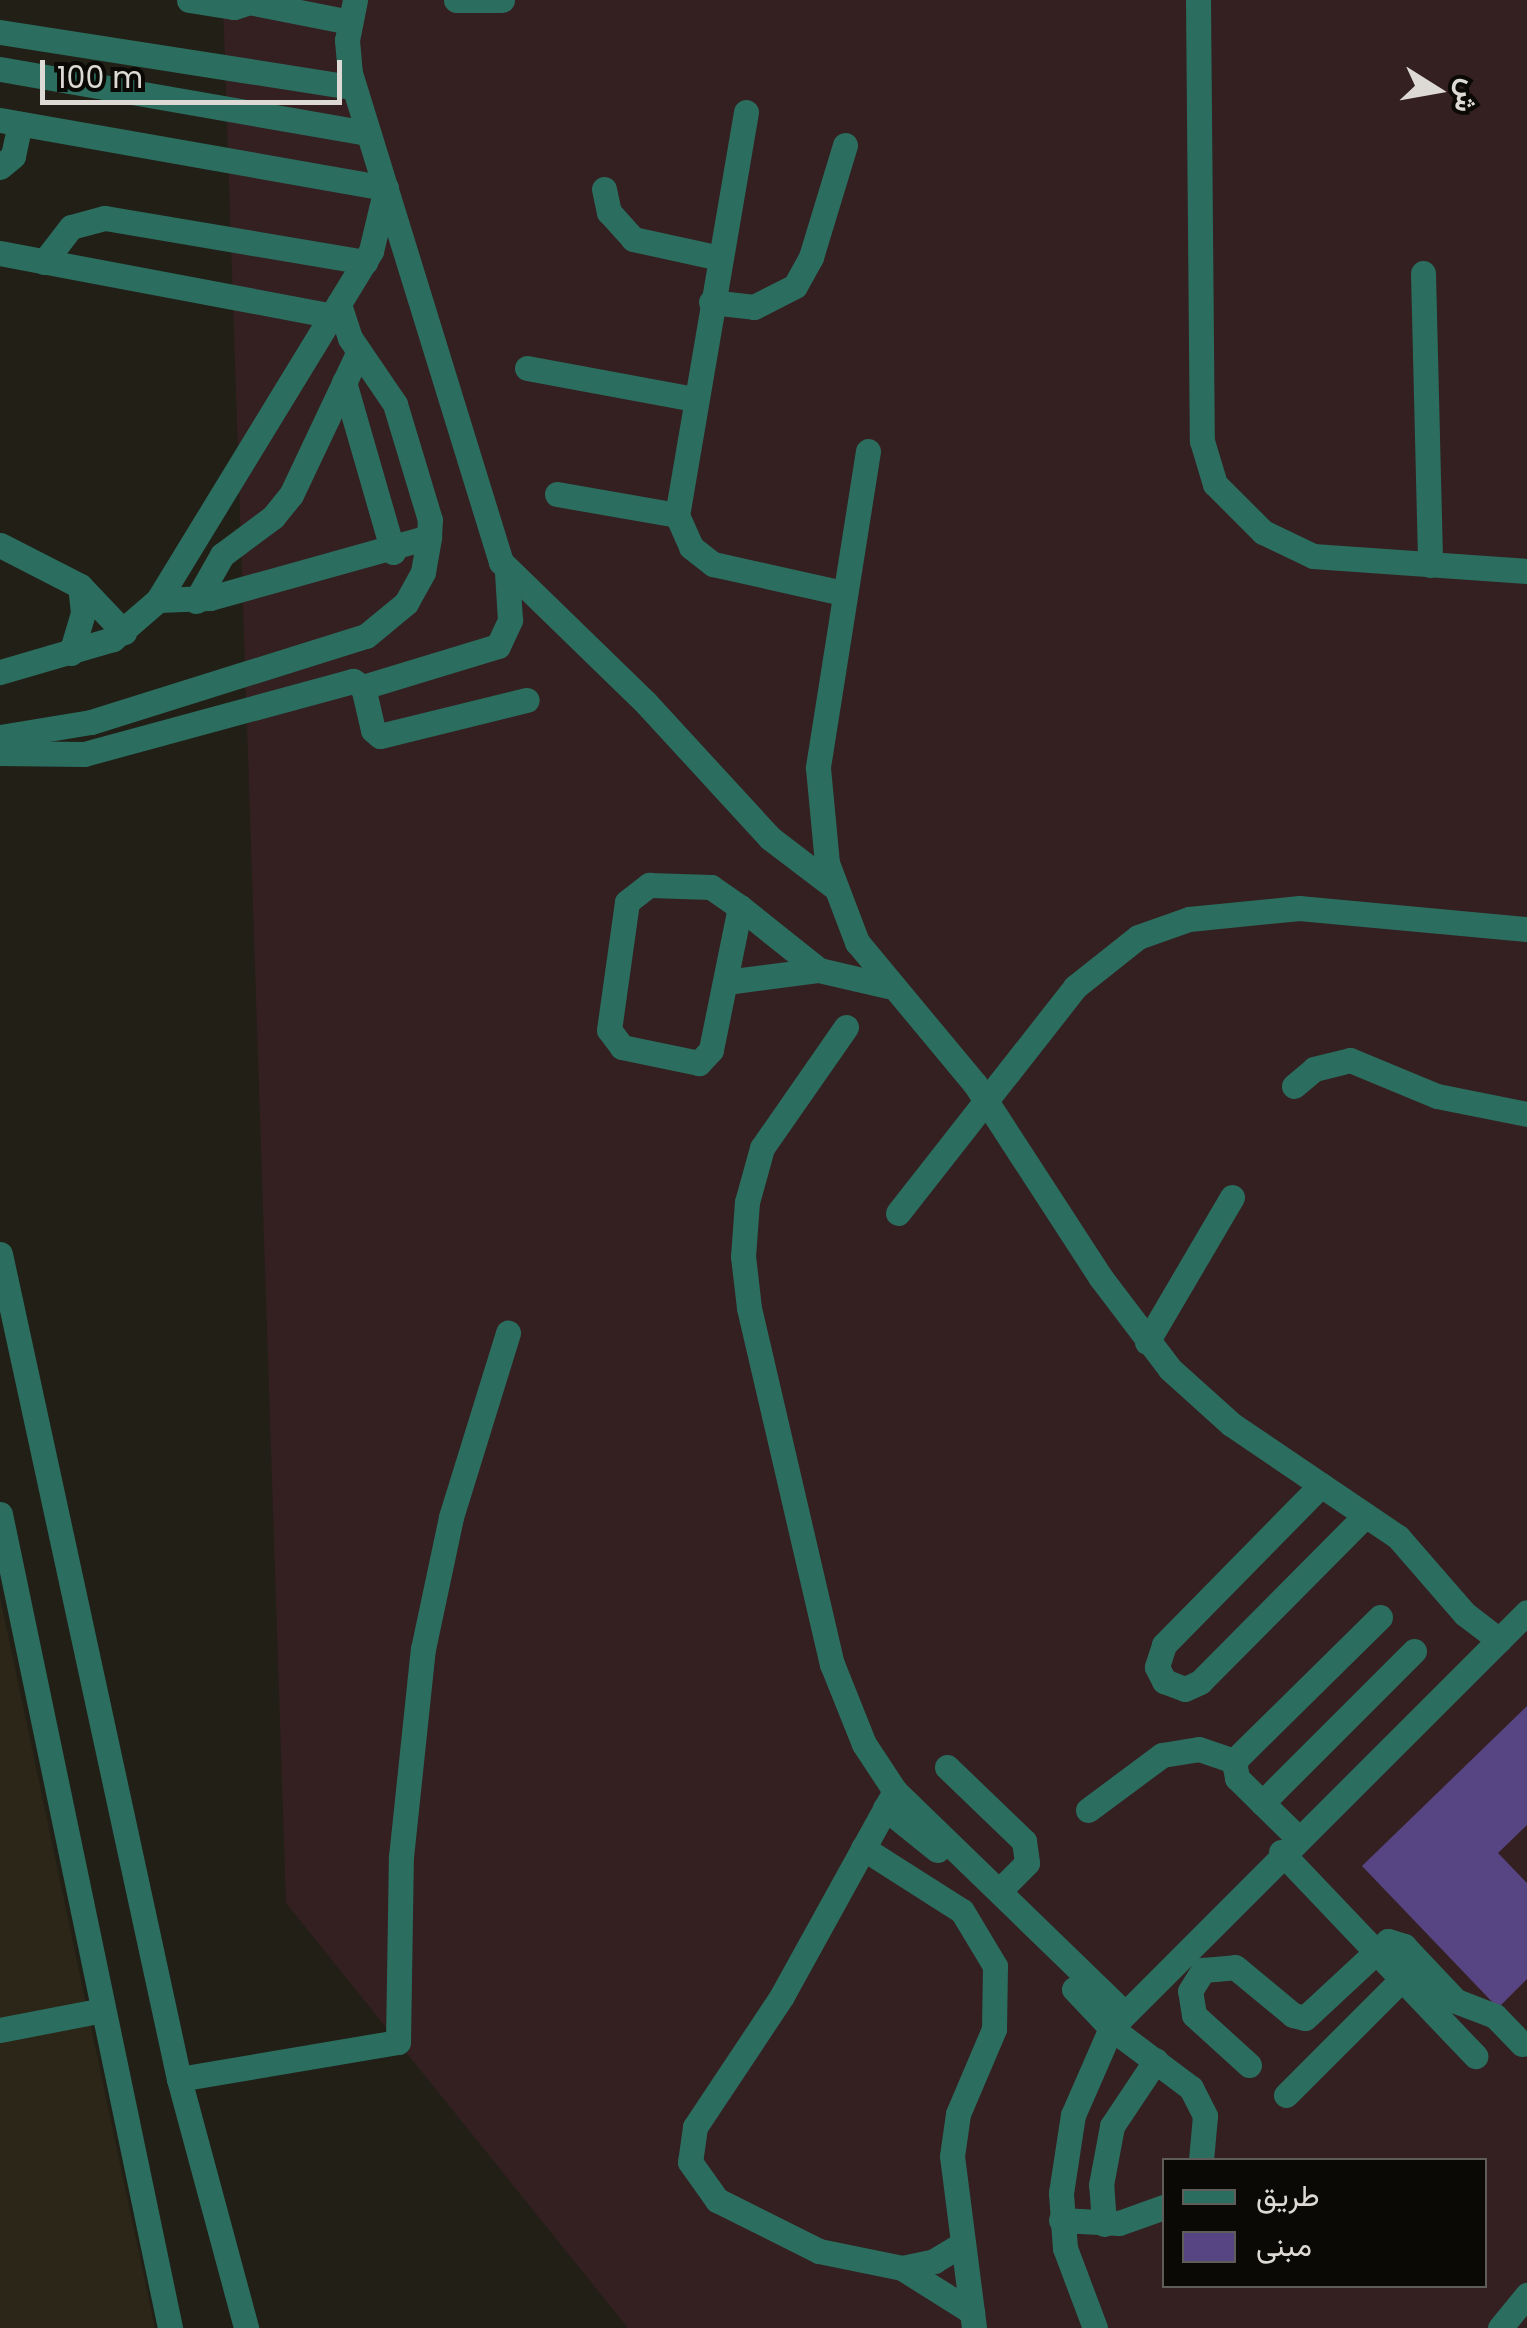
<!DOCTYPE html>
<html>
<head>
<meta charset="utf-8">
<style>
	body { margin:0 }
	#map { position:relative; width:1527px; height:2328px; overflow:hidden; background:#221f17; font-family:Poppins,Vazirmatn,sans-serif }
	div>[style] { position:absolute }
	.built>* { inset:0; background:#2c2618 }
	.medical>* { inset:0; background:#342021 }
	.building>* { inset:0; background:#574482 }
	.minor>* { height:25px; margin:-12.5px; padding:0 12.5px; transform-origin:12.5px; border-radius:12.5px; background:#2b6e5f }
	span { translate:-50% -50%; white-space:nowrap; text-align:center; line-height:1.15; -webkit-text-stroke:10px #0a0906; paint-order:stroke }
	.legend { position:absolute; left:1162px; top:2158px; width:325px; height:130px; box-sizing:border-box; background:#0a0906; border:2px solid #5e5d59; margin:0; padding:12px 18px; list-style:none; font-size:30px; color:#dddad5 }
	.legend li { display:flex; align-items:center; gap:20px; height:50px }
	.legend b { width:50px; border:2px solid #5e5d59 }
	.north { position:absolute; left:1387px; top:40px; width:100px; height:100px; -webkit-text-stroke:8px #0a0906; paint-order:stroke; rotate:101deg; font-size:28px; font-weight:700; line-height:40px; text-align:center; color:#dddad5 }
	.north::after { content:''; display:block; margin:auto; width:35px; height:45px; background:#dddad5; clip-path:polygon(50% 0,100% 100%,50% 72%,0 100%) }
	.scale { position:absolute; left:40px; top:60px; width:302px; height:45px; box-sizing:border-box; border:5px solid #dddad5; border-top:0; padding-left:12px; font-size:30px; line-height:35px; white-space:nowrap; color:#dddad5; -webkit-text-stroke:8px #0a0906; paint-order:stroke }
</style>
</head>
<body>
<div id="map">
	<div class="built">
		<div style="clip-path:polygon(0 1597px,88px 2013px,155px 2328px,0 2328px)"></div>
	</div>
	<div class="medical">
		<div style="clip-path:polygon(evenodd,223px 0,1527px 0,1527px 2328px,628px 2328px,286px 1903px,223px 0,1164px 2160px,1484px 2160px,1484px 2286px,1164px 2286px,1164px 2160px)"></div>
	</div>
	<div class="building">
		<div style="clip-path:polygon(1527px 1706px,1527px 1825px,1498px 1853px,1527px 1883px,1527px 1979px,1498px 2008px,1362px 1866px)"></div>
	</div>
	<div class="minor">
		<div style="left:189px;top:0;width:46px;rotate:8.8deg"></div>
		<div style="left:234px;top:7px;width:16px;rotate:-18deg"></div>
		<div style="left:249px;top:2px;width:103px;rotate:11.2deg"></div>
		<div style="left:355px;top:0;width:41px;rotate:101.3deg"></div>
		<div style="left:347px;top:40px;width:33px;rotate:85deg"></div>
		<div style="left:350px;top:73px;width:512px;rotate:72.84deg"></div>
		<div style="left:501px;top:562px;width:202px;rotate:44.2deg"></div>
		<div style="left:646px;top:703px;width:183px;rotate:47.4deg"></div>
		<div style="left:770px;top:838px;width:79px;rotate:37.3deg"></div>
		<div style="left:456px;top:0;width:46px"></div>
		<div style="left:1198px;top:0;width:441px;rotate:89.5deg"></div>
		<div style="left:1202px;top:441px;width:45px;rotate:73.2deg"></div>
		<div style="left:1215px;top:484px;width:68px;rotate:45deg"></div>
		<div style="left:1263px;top:532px;width:55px;rotate:25.6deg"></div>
		<div style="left:1313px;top:556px;width:215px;rotate:4deg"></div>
		<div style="left:0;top:32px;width:357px;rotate:8.9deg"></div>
		<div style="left:0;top:69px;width:374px;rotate:9.9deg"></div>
		<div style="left:746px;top:112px;width:409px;rotate:99.7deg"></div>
		<div style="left:677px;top:515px;width:35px;rotate:66deg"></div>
		<div style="left:691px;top:547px;width:28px;rotate:38deg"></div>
		<div style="left:713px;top:564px;width:133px;rotate:12.6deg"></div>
		<div style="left:0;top:120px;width:392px;rotate:10deg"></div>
		<div style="left:386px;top:188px;width:65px;rotate:103.4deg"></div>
		<div style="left:371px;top:251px;width:409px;rotate:121.4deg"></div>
		<div style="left:158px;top:600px;width:60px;rotate:139.1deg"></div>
		<div style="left:113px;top:639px;width:118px;rotate:163.7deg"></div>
		<div style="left:0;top:167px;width:17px;rotate:-40deg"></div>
		<div style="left:13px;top:156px;width:33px;rotate:-78deg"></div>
		<div style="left:604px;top:189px;width:24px;rotate:78deg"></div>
		<div style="left:609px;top:212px;width:36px;rotate:48deg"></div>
		<div style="left:633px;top:239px;width:89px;rotate:12.3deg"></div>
		<div style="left:0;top:253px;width:338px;rotate:10.7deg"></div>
		<div style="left:44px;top:262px;width:44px;rotate:-52.4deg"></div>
		<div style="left:71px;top:227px;width:35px;rotate:-15deg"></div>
		<div style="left:105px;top:218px;width:264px;rotate:9.6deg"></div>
		<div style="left:1423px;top:273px;width:292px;rotate:88.6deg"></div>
		<div style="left:711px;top:302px;width:43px;rotate:6.6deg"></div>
		<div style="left:754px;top:307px;width:46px;rotate:-27.1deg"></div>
		<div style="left:795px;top:286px;width:33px;rotate:-61deg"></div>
		<div style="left:811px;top:257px;width:117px;rotate:-73.1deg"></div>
		<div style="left:527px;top:368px;width:170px;rotate:10.5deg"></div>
		<div style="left:344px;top:382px;width:177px;rotate:73.9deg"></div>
		<div style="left:868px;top:451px;width:321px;rotate:99deg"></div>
		<div style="left:818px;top:768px;width:95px;rotate:84.6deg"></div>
		<div style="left:827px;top:863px;width:85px;rotate:69.2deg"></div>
		<div style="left:857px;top:942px;width:185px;rotate:50.3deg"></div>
		<div style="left:975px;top:1084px;width:231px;rotate:57deg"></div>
		<div style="left:1101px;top:1278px;width:114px;rotate:52.8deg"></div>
		<div style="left:1170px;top:1369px;width:82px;rotate:42deg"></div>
		<div style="left:1231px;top:1424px;width:202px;rotate:34.1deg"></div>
		<div style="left:1398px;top:1537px;width:102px;rotate:49deg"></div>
		<div style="left:1465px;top:1614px;width:43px;rotate:37.4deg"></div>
		<div style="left:557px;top:494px;width:122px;rotate:9.9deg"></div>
		<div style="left:0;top:545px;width:90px;rotate:27.1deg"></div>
		<div style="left:80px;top:586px;width:64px;rotate:46.3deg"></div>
		<div style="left:158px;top:600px;width:52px;rotate:-2.2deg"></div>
		<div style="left:210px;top:598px;width:227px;rotate:-15.6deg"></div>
		<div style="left:429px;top:537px;width:17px;rotate:-87deg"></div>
		<div style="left:430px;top:520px;width:121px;rotate:-106.8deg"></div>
		<div style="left:395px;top:404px;width:80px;rotate:-124.3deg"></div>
		<div style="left:350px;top:338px;width:36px;rotate:-108deg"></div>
		<div style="left:196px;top:601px;width:53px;rotate:-60.5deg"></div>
		<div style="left:222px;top:555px;width:64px;rotate:-36.7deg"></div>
		<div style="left:273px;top:517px;width:28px;rotate:-51deg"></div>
		<div style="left:291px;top:495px;width:157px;rotate:-64.7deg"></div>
		<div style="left:71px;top:653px;width:42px;rotate:-73.3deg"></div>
		<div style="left:83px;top:613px;width:27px;rotate:-96deg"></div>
		<div style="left:363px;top:687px;width:141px;rotate:-16.9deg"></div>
		<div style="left:498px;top:646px;width:29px;rotate:-65deg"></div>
		<div style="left:510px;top:620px;width:48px;rotate:-93.6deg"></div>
		<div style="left:0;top:737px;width:92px;rotate:-9.4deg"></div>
		<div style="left:91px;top:722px;width:288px;rotate:-17.4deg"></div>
		<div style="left:366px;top:636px;width:52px;rotate:-39.5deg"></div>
		<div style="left:406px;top:603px;width:35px;rotate:-61deg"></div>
		<div style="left:423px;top:572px;width:36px;rotate:-80deg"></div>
		<div style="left:0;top:753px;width:84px;rotate:0.7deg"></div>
		<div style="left:84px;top:754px;width:279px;rotate:-15.2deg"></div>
		<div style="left:353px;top:681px;width:12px;rotate:31deg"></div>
		<div style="left:363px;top:687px;width:44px;rotate:76.9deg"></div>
		<div style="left:373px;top:730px;width:9px;rotate:41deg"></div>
		<div style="left:380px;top:736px;width:151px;rotate:-13.8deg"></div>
		<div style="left:649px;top:885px;width:62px;rotate:1.8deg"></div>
		<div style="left:711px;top:887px;width:35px;rotate:35deg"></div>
		<div style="left:740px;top:907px;width:146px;rotate:101.5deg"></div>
		<div style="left:711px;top:1050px;width:18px;rotate:133deg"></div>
		<div style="left:699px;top:1063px;width:79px;rotate:-168.3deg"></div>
		<div style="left:622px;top:1047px;width:21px;rotate:-127deg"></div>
		<div style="left:609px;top:1030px;width:129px;rotate:-82deg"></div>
		<div style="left:627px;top:902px;width:28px;rotate:-38deg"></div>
		<div style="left:740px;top:907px;width:101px;rotate:38.6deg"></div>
		<div style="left:726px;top:982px;width:94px;rotate:-7.4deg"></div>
		<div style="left:819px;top:970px;width:71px;rotate:13.1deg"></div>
		<div style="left:846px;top:1027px;width:147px;rotate:124.8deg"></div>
		<div style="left:762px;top:1148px;width:56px;rotate:105.5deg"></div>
		<div style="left:747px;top:1202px;width:54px;rotate:94.2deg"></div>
		<div style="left:743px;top:1256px;width:52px;rotate:83.4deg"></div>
		<div style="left:749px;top:1308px;width:366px;rotate:76.9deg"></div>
		<div style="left:832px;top:1664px;width:86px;rotate:68.2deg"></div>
		<div style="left:864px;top:1744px;width:56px;rotate:56.6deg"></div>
		<div style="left:895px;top:1791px;width:318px;rotate:44.1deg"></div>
		<div style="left:1294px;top:1086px;width:26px;rotate:-40deg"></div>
		<div style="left:1314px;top:1069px;width:37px;rotate:-14deg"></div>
		<div style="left:1350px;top:1060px;width:94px;rotate:22.5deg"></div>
		<div style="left:1437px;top:1096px;width:92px;rotate:11.3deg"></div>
		<div style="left:898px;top:1213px;width:287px;rotate:-51.9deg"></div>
		<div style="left:1075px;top:987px;width:80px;rotate:-38.4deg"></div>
		<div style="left:1138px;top:937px;width:54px;rotate:-19.4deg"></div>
		<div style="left:1189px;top:919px;width:111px;rotate:-5.7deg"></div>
		<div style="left:1299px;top:908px;width:229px;rotate:5.3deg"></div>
		<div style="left:0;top:1254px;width:844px;rotate:77.76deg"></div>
		<div style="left:179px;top:2079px;width:258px;rotate:74.9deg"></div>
		<div style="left:1147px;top:1342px;width:168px;rotate:-59.6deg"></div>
		<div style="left:1321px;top:1485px;width:224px;rotate:134.5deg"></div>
		<div style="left:1164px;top:1645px;width:23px;rotate:108deg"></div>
		<div style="left:1157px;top:1667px;width:16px;rotate:63deg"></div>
		<div style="left:1164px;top:1681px;width:22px;rotate:21deg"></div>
		<div style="left:1185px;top:1689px;width:17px;rotate:-25deg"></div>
		<div style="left:1200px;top:1682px;width:235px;rotate:-45.2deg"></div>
		<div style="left:0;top:1514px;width:832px;rotate:78.2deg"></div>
		<div style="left:947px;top:1767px;width:107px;rotate:43.9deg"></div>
		<div style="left:1024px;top:1841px;width:22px;rotate:82deg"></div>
		<div style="left:1027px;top:1863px;width:37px;rotate:135deg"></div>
		<div style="left:895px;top:1791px;width:234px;rotate:118.9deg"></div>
		<div style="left:782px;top:1996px;width:157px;rotate:123.6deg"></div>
		<div style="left:695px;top:2127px;width:35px;rotate:98deg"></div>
		<div style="left:690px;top:2162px;width:47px;rotate:54.6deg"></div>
		<div style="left:717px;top:2200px;width:114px;rotate:26.6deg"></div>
		<div style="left:819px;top:2251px;width:85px;rotate:11.6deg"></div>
		<div style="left:902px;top:2268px;width:33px;rotate:-12deg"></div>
		<div style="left:934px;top:2261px;width:33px;rotate:-31deg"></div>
		<div style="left:1262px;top:1803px;width:215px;rotate:-45deg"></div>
		<div style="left:885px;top:1808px;width:67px;rotate:38.9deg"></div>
		<div style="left:1088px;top:1810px;width:92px;rotate:-36.6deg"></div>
		<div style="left:1162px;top:1755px;width:37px;rotate:-9deg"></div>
		<div style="left:1199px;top:1749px;width:37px;rotate:19deg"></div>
		<div style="left:1297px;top:1837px;width:84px;rotate:-135.5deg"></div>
		<div style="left:1237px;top:1778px;width:17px;rotate:-100deg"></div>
		<div style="left:1234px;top:1761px;width:205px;rotate:-44.6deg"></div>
		<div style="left:863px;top:1848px;width:117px;rotate:32.5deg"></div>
		<div style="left:962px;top:1911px;width:64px;rotate:59deg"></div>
		<div style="left:995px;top:1966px;width:63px;rotate:90.9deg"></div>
		<div style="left:994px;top:2029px;width:92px;rotate:113deg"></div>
		<div style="left:958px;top:2114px;width:42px;rotate:98.1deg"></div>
		<div style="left:952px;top:2156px;width:173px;rotate:82.7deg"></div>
		<div style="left:1281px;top:1852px;width:282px;rotate:46.4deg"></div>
		<div style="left:1074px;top:1989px;width:54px;rotate:46.5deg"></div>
		<div style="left:1111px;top:2028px;width:100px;rotate:36.9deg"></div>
		<div style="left:1191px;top:2088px;width:31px;rotate:63deg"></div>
		<div style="left:1205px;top:2116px;width:44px;rotate:95.2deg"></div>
		<div style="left:0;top:2030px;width:105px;rotate:-11deg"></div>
		<div style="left:1249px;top:2065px;width:74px;rotate:-137.7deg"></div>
		<div style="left:1194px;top:2015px;width:24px;rotate:-99deg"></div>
		<div style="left:1190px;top:1991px;width:25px;rotate:-58deg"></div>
		<div style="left:1203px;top:1970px;width:32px;rotate:-5deg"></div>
		<div style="left:1235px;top:1967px;width:75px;rotate:39.6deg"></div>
		<div style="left:1293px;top:2015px;width:12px;rotate:14deg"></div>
		<div style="left:1305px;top:2018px;width:113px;rotate:-42.9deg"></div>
		<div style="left:1388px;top:1941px;width:17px;rotate:17deg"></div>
		<div style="left:1404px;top:1946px;width:76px;rotate:46.6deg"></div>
		<div style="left:1456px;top:2001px;width:42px;rotate:21deg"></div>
		<div style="left:1495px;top:2016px;width:39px;rotate:46deg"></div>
		<div style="left:179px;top:2079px;width:222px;rotate:-9.6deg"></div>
		<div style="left:398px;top:2042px;width:185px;rotate:-89.1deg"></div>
		<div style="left:401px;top:1857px;width:209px;rotate:-84deg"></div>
		<div style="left:423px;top:1649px;width:135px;rotate:-78deg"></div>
		<div style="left:451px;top:1517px;width:193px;rotate:-72.8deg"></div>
		<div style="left:1286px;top:2095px;width:164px;rotate:-45deg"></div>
		<div style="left:1061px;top:2220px;width:58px;rotate:3deg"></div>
		<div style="left:1119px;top:2223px;width:48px;rotate:-19.6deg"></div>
		<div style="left:1104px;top:2224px;width:39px;rotate:-94deg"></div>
		<div style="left:1101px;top:2185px;width:60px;rotate:-79.4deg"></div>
		<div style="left:1112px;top:2126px;width:79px;rotate:-56.3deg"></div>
		<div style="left:902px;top:2268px;width:83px;rotate:32.2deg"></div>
		<div style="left:1095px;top:2328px;width:85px;rotate:-110.6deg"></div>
		<div style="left:1065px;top:2248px;width:55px;rotate:-94.2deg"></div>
		<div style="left:1061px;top:2193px;width:79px;rotate:-81.3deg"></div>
		<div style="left:1073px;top:2115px;width:95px;rotate:-66.4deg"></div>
		<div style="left:1111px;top:2028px;width:588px;rotate:-45deg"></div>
		<div style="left:1500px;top:2328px;width:43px;rotate:-50.7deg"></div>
	</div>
	<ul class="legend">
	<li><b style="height:12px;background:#2b6e5f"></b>طريق</li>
	<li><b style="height:28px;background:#574482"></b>مبنى</li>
	</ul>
	<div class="north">ش</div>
	<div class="scale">100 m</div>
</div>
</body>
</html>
